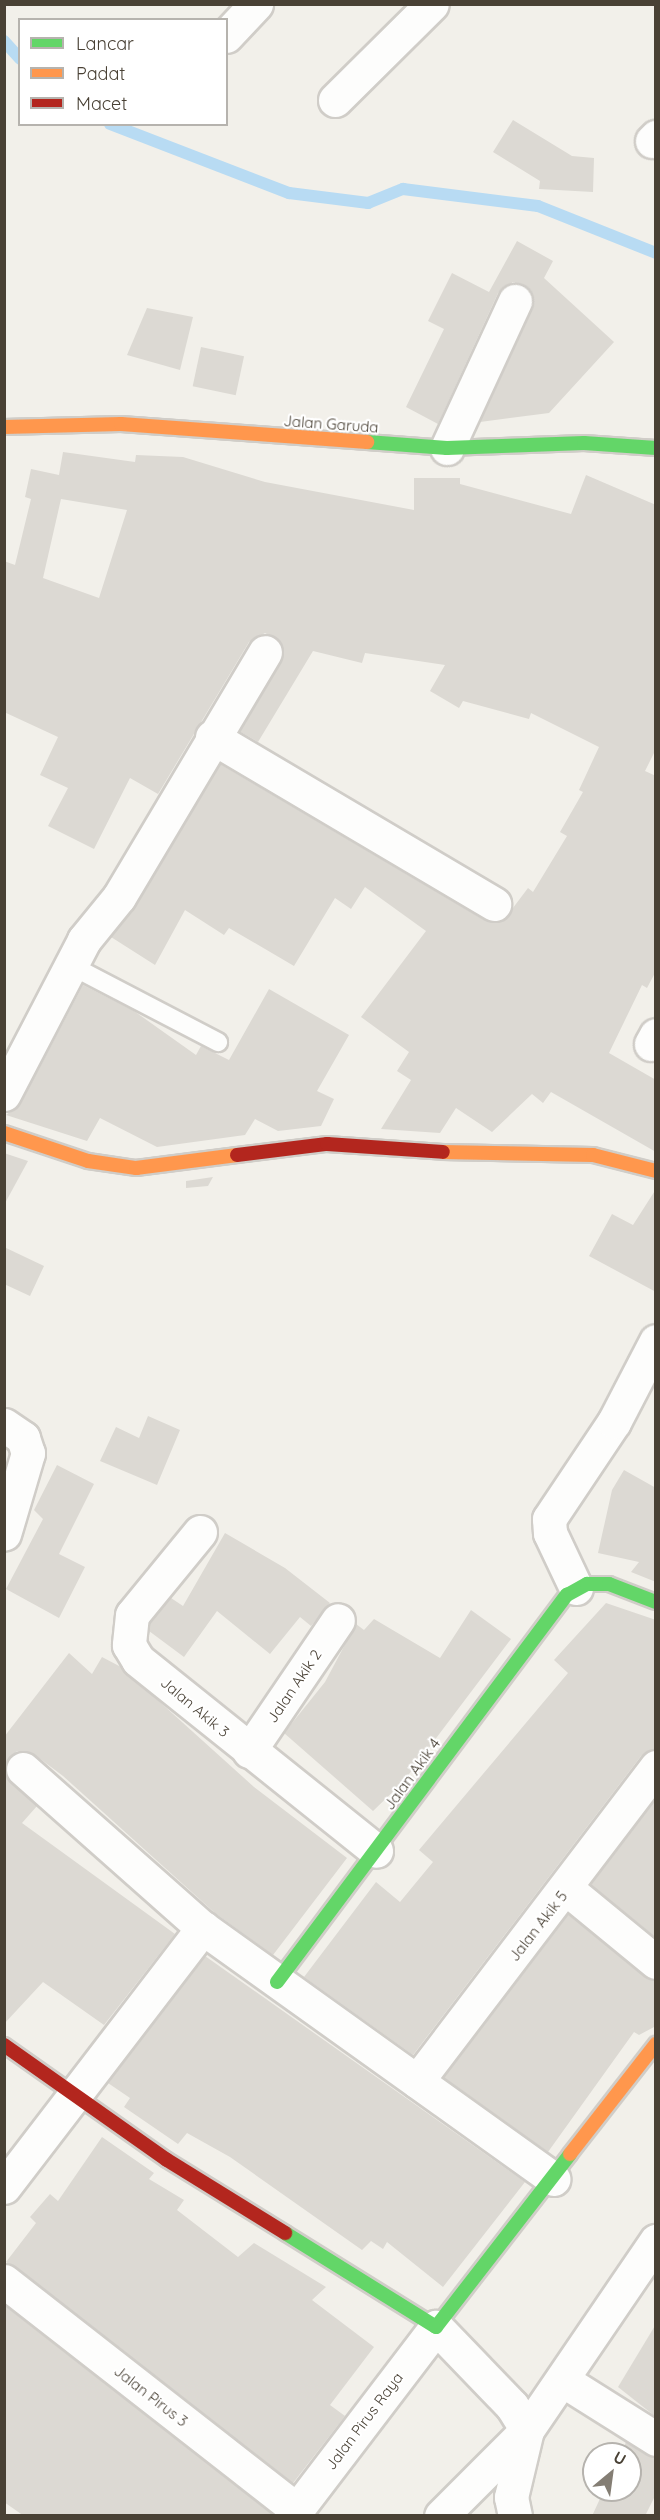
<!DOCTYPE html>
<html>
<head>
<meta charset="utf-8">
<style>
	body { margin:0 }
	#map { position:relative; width:660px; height:2520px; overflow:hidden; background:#f2f0ea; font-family:Quicksand,sans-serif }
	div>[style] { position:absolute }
	.stream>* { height:12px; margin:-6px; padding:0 6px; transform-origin:6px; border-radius:6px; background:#b8dbf3 }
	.building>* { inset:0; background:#dcd9d3; transform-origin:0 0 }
	.roads { filter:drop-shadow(2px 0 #d0cdc8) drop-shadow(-2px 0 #d0cdc8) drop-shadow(0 2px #d0cdc8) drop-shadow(0 -2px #d0cdc8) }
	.lane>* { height:18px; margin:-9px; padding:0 9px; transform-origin:9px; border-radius:9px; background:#fdfdfc }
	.street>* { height:33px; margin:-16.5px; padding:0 16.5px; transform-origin:16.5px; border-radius:16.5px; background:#fdfdfc }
	.fast>* { height:14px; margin:-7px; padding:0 7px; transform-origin:7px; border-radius:7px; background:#63d668 }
	.slow>* { height:14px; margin:-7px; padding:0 7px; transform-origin:7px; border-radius:7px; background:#ff974d }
	.jam>* { height:14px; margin:-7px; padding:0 7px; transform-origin:7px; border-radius:7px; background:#b3261e }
	span { translate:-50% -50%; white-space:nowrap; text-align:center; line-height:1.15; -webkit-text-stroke:4.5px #fff; paint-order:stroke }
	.street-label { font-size:15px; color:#494135 }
	.frame { position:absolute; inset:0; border:6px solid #494135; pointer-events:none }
	.legend { position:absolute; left:18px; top:18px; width:210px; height:108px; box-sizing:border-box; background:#fff; border:2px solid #b6b3ae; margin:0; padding:8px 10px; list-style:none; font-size:18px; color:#494135 }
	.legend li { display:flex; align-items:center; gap:12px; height:30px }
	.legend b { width:30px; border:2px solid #b6b3ae }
	.north { position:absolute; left:582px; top:2442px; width:60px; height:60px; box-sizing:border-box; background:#fff; border:2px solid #b6b3ae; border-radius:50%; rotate:29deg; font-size:16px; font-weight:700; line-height:24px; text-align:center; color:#494135 }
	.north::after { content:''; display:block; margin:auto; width:21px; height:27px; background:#847e74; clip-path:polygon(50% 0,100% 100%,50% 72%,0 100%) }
</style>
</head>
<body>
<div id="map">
	<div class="stream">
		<div style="left:4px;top:41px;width:24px;rotate:48deg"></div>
		<div style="left:110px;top:124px;width:192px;rotate:21.1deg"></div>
		<div style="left:289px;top:193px;width:80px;rotate:7.2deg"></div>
		<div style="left:368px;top:203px;width:38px;rotate:-22deg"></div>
		<div style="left:403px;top:189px;width:136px;rotate:7.2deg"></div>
		<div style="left:538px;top:206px;width:127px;rotate:21.7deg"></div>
	</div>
	<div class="building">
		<div style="clip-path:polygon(513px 120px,572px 156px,594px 158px,593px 192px,539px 189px,540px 181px,493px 152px)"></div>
		<div style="clip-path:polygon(517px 241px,553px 261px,544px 278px,614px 342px,549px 413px,480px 422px,532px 308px,530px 290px,513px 282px,498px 293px,438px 424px,406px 407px,444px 329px,428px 321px,452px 273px,489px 292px)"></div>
		<div style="clip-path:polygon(147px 308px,193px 317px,180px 370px,127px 355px)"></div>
		<div style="left:201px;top:347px;width:44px;height:40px;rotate:12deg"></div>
		<div style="clip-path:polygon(evenodd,63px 452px,135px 462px,136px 455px,183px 457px,265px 482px,414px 510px,414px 478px,460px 478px,460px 484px,571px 514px,586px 475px,656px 505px,656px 749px,645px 771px,656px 776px,656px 971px,647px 988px,642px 985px,609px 1053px,656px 1080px,656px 1152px,551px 1092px,543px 1103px,532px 1094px,492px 1132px,456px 1108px,440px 1133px,381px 1129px,411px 1080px,397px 1071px,409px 1052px,361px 1017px,426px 931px,365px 887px,351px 909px,335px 898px,294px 966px,229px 928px,224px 935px,185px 910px,155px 965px,111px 937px,135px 907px,220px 764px,484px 920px,503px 921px,528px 888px,533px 892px,567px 836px,560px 832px,583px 792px,579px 790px,599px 747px,531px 713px,529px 719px,463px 701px,459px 708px,430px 691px,445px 665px,365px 653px,362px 663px,313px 651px,258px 742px,239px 731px,284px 653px,281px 642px,265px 633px,249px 642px,158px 794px,130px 778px,94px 849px,48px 826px,68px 788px,40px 775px,58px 737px,4px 712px,4px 561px,15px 565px,31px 499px,25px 497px,31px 469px,59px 475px,63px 452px,61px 499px,127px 510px,99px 598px,43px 578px,61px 499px)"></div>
		<div style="clip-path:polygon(83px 985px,134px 1011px,196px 1055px,201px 1046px,229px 1060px,269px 989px,349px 1035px,317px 1091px,334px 1099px,321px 1126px,278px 1131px,255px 1119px,245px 1135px,157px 1147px,100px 1118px,87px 1141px,6px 1115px,21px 1103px)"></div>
		<div style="clip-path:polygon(4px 1153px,28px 1161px,4px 1205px)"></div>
		<div style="clip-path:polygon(213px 1177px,208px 1186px,186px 1188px,186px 1181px)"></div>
		<div style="clip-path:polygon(656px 1189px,656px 1292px,589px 1256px,612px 1214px,633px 1225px)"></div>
		<div style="clip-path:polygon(4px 1247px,44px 1266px,30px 1296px,4px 1284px)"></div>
		<div style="clip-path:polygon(148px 1416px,180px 1430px,157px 1485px,100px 1461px,116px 1427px,139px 1438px)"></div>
		<div style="clip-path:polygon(57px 1465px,94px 1484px,59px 1554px,85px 1567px,59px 1618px,6px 1589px,43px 1519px,34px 1510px)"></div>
		<div style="clip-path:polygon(624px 1470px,656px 1488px,656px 1582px,631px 1572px,639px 1562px,598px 1553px,612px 1490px)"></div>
		<div style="clip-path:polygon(225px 1533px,285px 1568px,330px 1603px,311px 1626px,300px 1617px,270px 1654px,217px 1611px,184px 1657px,149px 1631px,150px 1623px,171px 1598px,183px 1606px)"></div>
		<div style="clip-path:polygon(606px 1603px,656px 1620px,656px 1749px,641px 1756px,413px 2055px,304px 1977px,376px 1882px,400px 1902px,433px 1862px,419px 1850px,568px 1673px,554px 1660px)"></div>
		<div style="clip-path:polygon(471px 1610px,511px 1639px,403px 1782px,373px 1811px,284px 1733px,325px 1682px,356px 1624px,364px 1630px,374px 1619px,440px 1658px)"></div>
		<div style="clip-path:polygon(69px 1653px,92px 1674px,102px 1657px,121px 1667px,254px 1787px,347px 1858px,273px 1955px,215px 1913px,63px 1776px,35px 1755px,17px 1751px,5px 1765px,5px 1775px,37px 1806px,22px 1823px,175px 1934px,104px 2025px,43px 1982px,4px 2024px,4px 1737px)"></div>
		<div style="clip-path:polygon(656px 1799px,656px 1936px,655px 1937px,590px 1884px)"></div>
		<div style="clip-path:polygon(568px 1914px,656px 1980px,656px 2026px,639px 2035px,634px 2032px,548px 2152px,443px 2077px)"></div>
		<div style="clip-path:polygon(205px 1956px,525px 2182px,443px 2287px,387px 2242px,383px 2249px,371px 2241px,362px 2250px,230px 2157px,187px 2133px,178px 2144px,124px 2107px,130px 2098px,108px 2083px)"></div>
		<div style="clip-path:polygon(102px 2137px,154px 2173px,149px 2179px,184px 2200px,177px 2210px,238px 2257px,254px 2243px,326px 2287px,312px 2300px,374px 2347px,330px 2405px,345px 2416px,293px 2483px,6px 2262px,36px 2223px,30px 2217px,50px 2194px,58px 2201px)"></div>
		<div style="clip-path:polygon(4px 2305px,274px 2515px,274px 2516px,24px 2516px,4px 2502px)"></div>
		<div style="clip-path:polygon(656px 2324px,656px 2417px,618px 2387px)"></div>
		<div style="clip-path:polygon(626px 2442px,656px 2458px,656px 2494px,645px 2516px,592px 2516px,604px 2490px,630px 2490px,630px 2454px,621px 2454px)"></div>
	</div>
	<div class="roads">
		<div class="lane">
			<div style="left:70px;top:965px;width:167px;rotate:27.5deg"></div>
		</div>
		<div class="street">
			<div style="left:226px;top:36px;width:44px;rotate:-46.8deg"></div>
			<div style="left:335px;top:100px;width:136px;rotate:-44.7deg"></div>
			<div style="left:652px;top:141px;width:6px;rotate:-45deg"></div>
			<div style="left:447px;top:448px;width:162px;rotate:-65.2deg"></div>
			<div style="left:212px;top:737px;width:328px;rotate:30.6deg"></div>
			<div style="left:651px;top:1044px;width:10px;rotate:-61deg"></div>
			<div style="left:4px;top:1094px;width:174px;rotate:-62.5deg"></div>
			<div style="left:84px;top:940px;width:55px;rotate:-50.9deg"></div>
			<div style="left:119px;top:897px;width:285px;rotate:-59.2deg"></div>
			<div style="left:4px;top:1425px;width:23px;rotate:34deg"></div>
			<div style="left:23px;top:1438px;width:16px;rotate:72deg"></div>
			<div style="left:28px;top:1453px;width:84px;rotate:106.5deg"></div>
			<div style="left:200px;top:1532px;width:107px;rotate:129.3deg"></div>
			<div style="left:132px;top:1615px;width:30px;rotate:96deg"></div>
			<div style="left:129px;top:1645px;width:17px;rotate:59deg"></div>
			<div style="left:138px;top:1660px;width:305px;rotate:38.7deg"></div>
			<div style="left:576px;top:1588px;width:61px;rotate:-115.3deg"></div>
			<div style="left:550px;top:1533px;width:14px;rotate:-94deg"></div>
			<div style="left:549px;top:1519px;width:117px;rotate:-56.2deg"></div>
			<div style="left:614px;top:1422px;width:91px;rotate:-62.6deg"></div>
			<div style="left:249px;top:1751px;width:158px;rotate:-55.8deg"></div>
			<div style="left:23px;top:1769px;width:240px;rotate:41.5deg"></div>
			<div style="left:567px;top:1889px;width:115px;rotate:39.4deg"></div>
			<div style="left:417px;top:2081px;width:395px;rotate:-52.7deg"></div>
			<div style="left:4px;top:2187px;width:327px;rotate:-52.5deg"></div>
			<div style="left:203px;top:1928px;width:431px;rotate:35.6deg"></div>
			<div style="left:4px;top:2281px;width:372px;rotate:38deg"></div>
			<div style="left:564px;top:2381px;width:109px;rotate:32.2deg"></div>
			<div style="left:292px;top:2516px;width:238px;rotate:-52.7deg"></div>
			<div style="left:436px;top:2327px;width:110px;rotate:46.1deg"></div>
			<div style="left:512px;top:2406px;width:28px;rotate:58deg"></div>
			<div style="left:527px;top:2430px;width:69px;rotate:103.4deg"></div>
			<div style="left:511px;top:2497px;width:19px;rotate:78deg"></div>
			<div style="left:441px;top:2516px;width:122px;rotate:-45deg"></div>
			<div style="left:527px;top:2430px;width:229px;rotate:-55.7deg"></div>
		</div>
		<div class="fast">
			<div style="left:367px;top:442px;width:80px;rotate:4.3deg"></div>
			<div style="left:447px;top:448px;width:137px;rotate:-2.1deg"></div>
			<div style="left:584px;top:443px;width:72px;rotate:4deg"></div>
			<div style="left:277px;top:1982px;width:484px;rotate:-53.2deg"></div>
			<div style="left:567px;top:1595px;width:23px;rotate:-29deg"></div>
			<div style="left:587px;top:1584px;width:22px"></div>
			<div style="left:609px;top:1584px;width:50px;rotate:21deg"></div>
			<div style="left:285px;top:2233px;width:178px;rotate:31.9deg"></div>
			<div style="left:436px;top:2327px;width:219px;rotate:-52.2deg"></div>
		</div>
		<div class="slow">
			<div style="left:4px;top:427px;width:117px;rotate:-1.5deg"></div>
			<div style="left:121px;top:424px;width:247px;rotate:4.2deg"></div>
			<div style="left:4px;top:1133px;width:89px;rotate:18.4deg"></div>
			<div style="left:88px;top:1161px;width:49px;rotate:8.3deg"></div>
			<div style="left:136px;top:1168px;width:102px;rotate:-7.3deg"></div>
			<div style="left:443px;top:1152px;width:150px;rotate:1.1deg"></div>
			<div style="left:593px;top:1155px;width:65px;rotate:14.3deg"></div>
			<div style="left:570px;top:2154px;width:140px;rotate:-52deg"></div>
		</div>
		<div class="jam">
			<div style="left:237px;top:1155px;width:91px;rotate:-7deg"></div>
			<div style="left:327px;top:1144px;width:116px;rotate:3.9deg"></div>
			<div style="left:4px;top:2045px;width:199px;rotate:35.2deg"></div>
			<div style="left:167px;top:2160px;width:139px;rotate:31.7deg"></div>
		</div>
	</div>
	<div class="street-label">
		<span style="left:331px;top:424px;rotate:4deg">Jalan Garuda</span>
		<span style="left:294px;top:1686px;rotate:-56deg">Jalan Akik 2</span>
		<span style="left:195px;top:1707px;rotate:40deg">Jalan Akik 3</span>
		<span style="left:412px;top:1774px;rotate:-54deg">Jalan Akik 4</span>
		<span style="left:538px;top:1926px;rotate:-52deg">Jalan Akik 5</span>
		<span style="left:151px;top:2396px;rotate:38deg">Jalan Pirus 3</span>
		<span style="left:364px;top:2421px;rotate:-53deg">Jalan Pirus Raya</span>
	</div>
	<div class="frame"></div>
	<ul class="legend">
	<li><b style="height:8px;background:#63d668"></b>Lancar</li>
	<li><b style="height:8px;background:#ff974d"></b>Padat</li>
	<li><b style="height:8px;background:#b3261e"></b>Macet</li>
	</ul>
	<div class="north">U</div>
</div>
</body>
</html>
